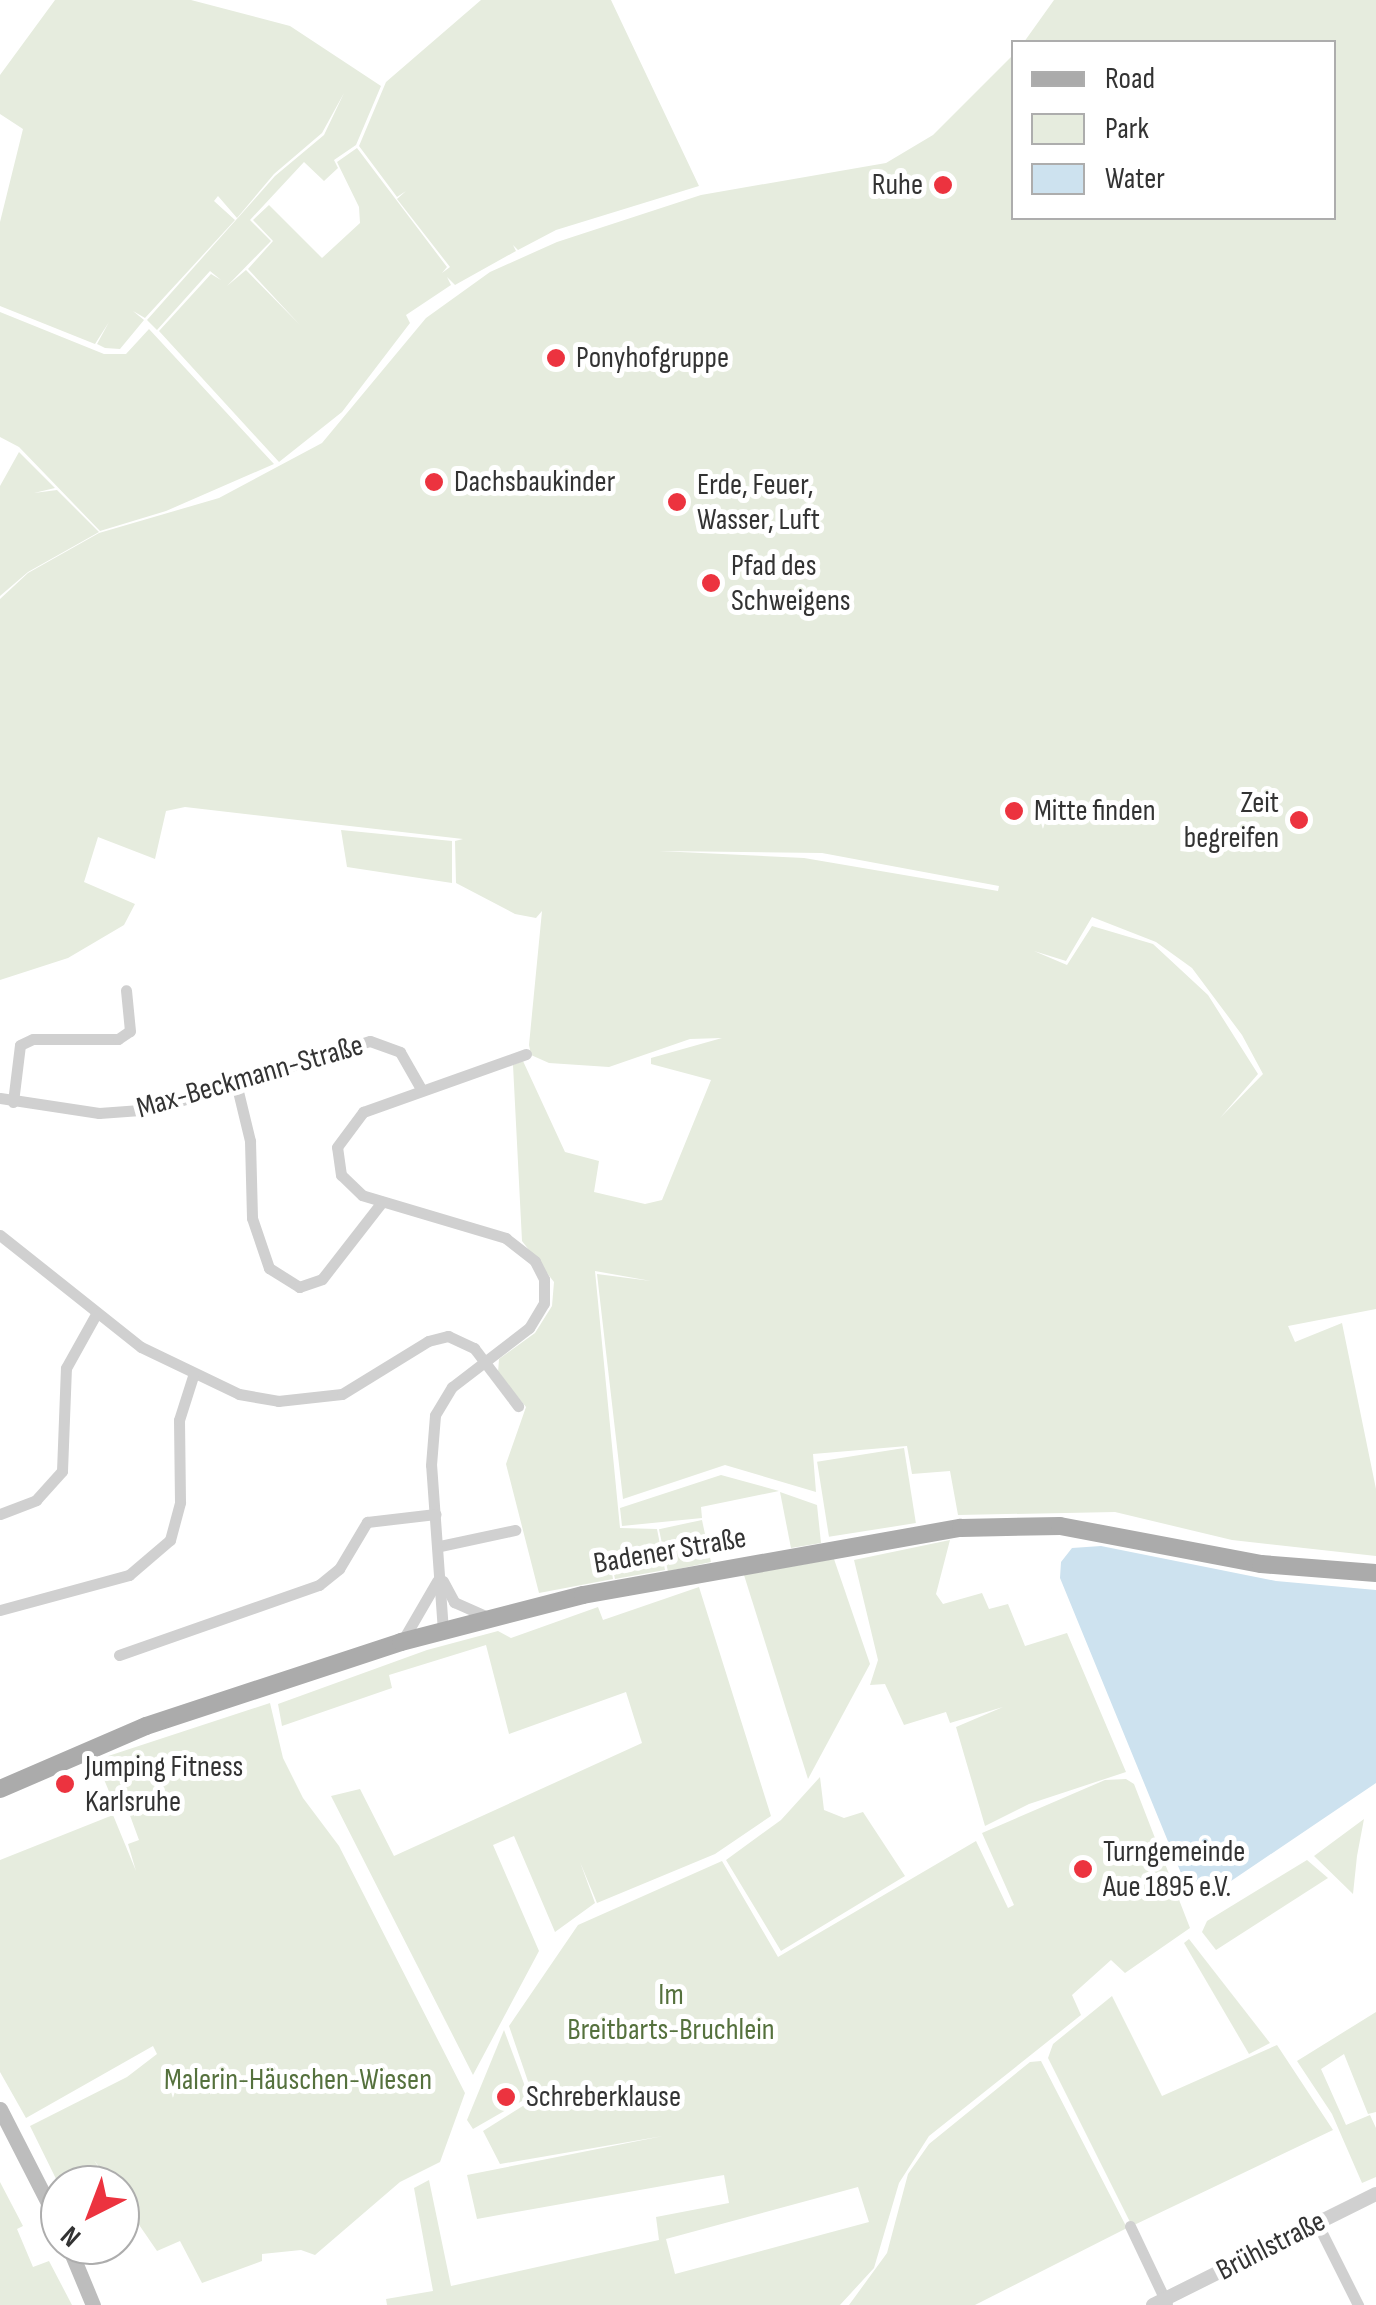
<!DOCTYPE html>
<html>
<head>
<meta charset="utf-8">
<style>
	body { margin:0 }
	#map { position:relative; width:1376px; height:2305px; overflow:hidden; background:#fff; font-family:"Sofia Sans Condensed",sans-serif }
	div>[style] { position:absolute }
	.green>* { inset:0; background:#e6ecde; transform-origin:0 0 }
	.water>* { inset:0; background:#cde2ef }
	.minor>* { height:11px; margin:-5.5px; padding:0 5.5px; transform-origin:5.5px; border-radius:5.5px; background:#d0d0d0 }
	.tertiary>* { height:14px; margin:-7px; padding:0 7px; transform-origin:7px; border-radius:7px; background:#d0d0d0 }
	.secondary>* { height:15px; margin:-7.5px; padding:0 7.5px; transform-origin:7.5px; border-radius:7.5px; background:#bdbdbd }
	.primary>* { height:18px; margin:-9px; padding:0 9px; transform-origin:9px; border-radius:9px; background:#ababab }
	.dots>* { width:28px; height:28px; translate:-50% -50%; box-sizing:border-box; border:5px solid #fff; border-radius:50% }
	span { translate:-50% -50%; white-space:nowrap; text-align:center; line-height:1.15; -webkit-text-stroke:10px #fff; paint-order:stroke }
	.poi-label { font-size:30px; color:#333 }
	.right { translate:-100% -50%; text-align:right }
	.left { translate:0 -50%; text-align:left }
	.street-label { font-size:30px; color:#333 }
	.park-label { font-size:30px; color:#55713d }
	.legend { position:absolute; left:1011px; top:40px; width:325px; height:180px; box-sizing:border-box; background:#fff; border:2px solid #adadad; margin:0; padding:12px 18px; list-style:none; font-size:30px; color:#333 }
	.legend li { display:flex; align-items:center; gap:20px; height:50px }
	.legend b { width:50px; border:2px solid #adadad }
	.north { position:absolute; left:40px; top:2165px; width:100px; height:100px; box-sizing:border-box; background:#fff; border:2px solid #adadad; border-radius:50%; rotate:222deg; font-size:28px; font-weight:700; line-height:40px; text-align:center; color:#333 }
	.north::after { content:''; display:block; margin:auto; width:35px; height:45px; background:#ec333f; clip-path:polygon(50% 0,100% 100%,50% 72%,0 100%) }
</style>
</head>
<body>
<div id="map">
	<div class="green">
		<div style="clip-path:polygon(55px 0,191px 0,290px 26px,381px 86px,356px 145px,334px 160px,338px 168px,324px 181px,304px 162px,250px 220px,271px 241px,227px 286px,246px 270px,300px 325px,248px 269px,273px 241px,253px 220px,269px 205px,322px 258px,360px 223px,359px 207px,337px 162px,357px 148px,447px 267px,442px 273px,450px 267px,397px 199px,406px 191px,397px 197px,359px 146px,386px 82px,481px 0,611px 0,699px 186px,556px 230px,518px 250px,513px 245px,516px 251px,455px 285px,447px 277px,451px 285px,406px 315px,410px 323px,342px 412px,279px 462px,159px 331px,211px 274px,221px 280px,210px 271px,157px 330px,147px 320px,275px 176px,324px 135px,344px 93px,322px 133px,274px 174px,237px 218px,218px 196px,214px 201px,235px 220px,145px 318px,133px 311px,144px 320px,120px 349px,105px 348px,97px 344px,109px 322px,95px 344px,0 306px,0 222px,23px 129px,0 114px,0 75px)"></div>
		<div style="clip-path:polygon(evenodd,1054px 0,1376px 0,1376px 1309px,1288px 1326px,1295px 1342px,1342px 1323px,1376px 1489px,1376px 1556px,1232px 1540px,1115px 1512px,958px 1515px,950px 1471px,912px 1474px,907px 1446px,813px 1454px,816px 1492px,725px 1465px,623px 1499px,597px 1274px,651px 1281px,595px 1271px,620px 1528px,657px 1529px,665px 1570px,615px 1579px,608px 1549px,613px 1579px,539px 1593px,506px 1464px,526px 1407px,498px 1373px,499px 1359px,535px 1333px,552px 1306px,554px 1282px,522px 1241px,513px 1065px,523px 1061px,565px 1152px,599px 1161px,594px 1192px,645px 1204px,662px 1200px,711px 1080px,651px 1064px,651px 1058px,722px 1038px,690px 1039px,609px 1067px,549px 1063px,531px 1055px,529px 1045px,542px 911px,536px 918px,515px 914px,456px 883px,455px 841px,463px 839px,185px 807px,166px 811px,155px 859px,98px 837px,84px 882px,135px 904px,124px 925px,68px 958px,0 980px,0 599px,28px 573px,99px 533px,219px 498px,322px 443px,426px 318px,490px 272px,557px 242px,701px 195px,886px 163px,933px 135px,1013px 55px,1014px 218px,1334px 218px,1334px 42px,1024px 42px,1054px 0,659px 851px,822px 853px,999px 886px,998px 891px,804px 858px,659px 851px,1054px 0,1092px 917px,1156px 942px,1192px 968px,1242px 1035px,1263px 1074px,1220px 1118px,1258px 1074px,1208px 995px,1153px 944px,1092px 926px,1067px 965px,1034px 951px,1066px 961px,1092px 917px)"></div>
		<div style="clip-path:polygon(0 312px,104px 354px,126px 354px,149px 329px,274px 464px,166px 511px,100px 531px,19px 447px,0 437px)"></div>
		<div style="clip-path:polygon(19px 452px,55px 488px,34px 493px,57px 490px,99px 532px,28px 572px,0 596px,0 486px)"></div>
		<div style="clip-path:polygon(341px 830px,452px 841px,452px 883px,347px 867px)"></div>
		<div style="left:904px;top:1448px;width:76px;height:88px;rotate:81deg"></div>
		<div style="clip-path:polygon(721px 1475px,779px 1491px,701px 1507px,702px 1518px,622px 1526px,620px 1508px)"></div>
		<div style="clip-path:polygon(780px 1492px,817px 1505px,821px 1543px,791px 1548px)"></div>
		<div style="left:702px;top:1520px;width:43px;height:44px;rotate:78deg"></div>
		<div style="clip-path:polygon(950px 1540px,936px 1594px,943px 1604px,982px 1593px,989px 1609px,1008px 1604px,1025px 1646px,1067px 1633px,1126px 1772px,1029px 1804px,985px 1826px,956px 1727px,1003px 1707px,950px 1723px,946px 1712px,904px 1725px,885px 1684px,870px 1685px,878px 1660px,854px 1560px)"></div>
		<div style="clip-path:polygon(834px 1559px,870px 1664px,808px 1779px,744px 1575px)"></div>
		<div style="clip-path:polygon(699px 1587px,771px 1816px,715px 1854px,597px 1903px,580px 1862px,595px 1903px,555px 1932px,514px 1836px,493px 1845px,539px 1951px,473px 2075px,331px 1796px,360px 1789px,394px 1856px,642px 1743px,626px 1692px,509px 1734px,486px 1645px,389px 1675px,392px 1688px,282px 1726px,278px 1704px,427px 1650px,498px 1631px,511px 1638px,598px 1607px,603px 1620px)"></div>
		<div style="clip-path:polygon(270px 1703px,283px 1758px,303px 1798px,339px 1846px,465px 2093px,440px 2162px,400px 2182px,315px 2255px,301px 2250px,262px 2254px,262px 2261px,202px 2283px,180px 2241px,157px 2251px,120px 2197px,120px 2185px,112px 2185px,94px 2160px,109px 2185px,60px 2187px,30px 2126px,127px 2077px,157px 2054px,153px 2046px,26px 2118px,0 2072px,0 1860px,113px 1815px,136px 1871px,128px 1844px,139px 1840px,125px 1802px,115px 1806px,96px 1760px)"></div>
		<div style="clip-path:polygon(820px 1777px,824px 1810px,844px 1818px,863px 1812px,905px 1876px,781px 1951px,726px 1860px,781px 1820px)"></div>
		<div style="clip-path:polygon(evenodd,1126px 1779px,1134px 1784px,1190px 1928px,1125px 1973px,1111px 1960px,1072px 1995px,1081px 2015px,929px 2136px,899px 2183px,874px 2268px,840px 2305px,387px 2305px,386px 2299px,433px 2291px,414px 2188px,429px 2180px,451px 2286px,659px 2240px,656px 2217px,729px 2203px,724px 2175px,477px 2219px,467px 2175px,663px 2136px,500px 2164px,483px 2131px,534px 2099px,509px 2026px,578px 1925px,722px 1861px,778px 1957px,976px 1841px,1008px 1908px,1014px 1905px,982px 1833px,1105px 1780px,1126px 1779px,858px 2187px,869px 2222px,675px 2274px,666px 2239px,858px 2187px)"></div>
		<div style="clip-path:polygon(1364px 1819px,1357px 1856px,1353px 1894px,1314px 1856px)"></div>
		<div style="clip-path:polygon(1307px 1860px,1328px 1878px,1216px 1950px,1202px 1932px,1207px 1921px)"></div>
		<div style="clip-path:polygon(1189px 1939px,1270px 2043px,1249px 2054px,1184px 1943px)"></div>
		<div style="clip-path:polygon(1112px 1996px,1162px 2096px,1277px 2045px,1333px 2130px,1132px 2226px,1048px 2058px,1053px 2044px)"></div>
		<div style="clip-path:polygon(1376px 2012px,1376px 2112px,1368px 2114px,1344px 2054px,1321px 2069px,1346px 2125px,1370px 2115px,1376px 2128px,1376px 2177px,1362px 2183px,1332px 2114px,1297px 2061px)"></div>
		<div style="clip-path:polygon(504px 2030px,529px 2097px,473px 2129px,467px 2120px)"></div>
		<div style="clip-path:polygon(1041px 2061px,1127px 2228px,975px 2305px,849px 2305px,887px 2253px,908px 2174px,929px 2144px,1030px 2062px)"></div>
		<div style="clip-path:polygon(0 2182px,23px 2226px,17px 2229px,33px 2267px,49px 2261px,72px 2305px,0 2305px)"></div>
	</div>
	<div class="water">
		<div style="clip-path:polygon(1101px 1546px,1276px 1581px,1376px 1590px,1376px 1783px,1203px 1900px,1183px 1878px,1060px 1578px,1061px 1562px,1072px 1548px)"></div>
	</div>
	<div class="minor">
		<div style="left:236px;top:1083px;width:60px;rotate:76.4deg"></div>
		<div style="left:250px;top:1141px;width:77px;rotate:88.5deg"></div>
		<div style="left:252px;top:1218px;width:53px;rotate:71.2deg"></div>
		<div style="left:269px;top:1268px;width:36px;rotate:32deg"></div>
		<div style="left:299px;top:1287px;width:24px;rotate:-19deg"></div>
		<div style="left:322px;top:1279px;width:98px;rotate:-52.1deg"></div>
		<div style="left:0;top:1098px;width:100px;rotate:8.6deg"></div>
		<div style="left:99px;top:1113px;width:55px;rotate:-4.2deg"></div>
		<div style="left:154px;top:1109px;width:226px;rotate:-17.5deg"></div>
		<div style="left:370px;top:1041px;width:32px;rotate:20deg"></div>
		<div style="left:400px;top:1052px;width:40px;rotate:60.3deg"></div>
		<div style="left:13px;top:1102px;width:57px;rotate:-83deg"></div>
		<div style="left:20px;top:1045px;width:14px;rotate:-25deg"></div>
		<div style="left:33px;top:1039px;width:85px"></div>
		<div style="left:118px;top:1039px;width:14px;rotate:-34deg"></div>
		<div style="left:130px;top:1031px;width:41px;rotate:-95.6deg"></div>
		<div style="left:0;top:1235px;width:180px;rotate:38.5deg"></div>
		<div style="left:141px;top:1347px;width:109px;rotate:25.6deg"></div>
		<div style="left:239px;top:1394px;width:40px;rotate:10deg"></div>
		<div style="left:278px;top:1401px;width:64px;rotate:-6.2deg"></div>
		<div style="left:342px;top:1394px;width:101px;rotate:-31.6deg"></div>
		<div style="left:428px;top:1341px;width:21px;rotate:-14deg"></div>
		<div style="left:448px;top:1336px;width:29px;rotate:25deg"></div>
		<div style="left:474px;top:1348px;width:73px;rotate:52.8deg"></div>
		<div style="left:0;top:1514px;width:39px;rotate:-21deg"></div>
		<div style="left:36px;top:1500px;width:39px;rotate:-48deg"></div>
		<div style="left:62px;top:1471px;width:103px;rotate:-87.8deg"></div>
		<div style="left:66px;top:1368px;width:62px;rotate:-60.9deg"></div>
		<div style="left:440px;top:1546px;width:77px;rotate:-12deg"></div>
		<div style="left:443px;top:1581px;width:24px;rotate:62deg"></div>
		<div style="left:454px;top:1602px;width:37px;rotate:24deg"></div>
		<div style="left:0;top:1610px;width:134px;rotate:-15.2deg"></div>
		<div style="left:129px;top:1575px;width:54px;rotate:-40.5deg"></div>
		<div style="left:170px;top:1540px;width:39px;rotate:-75deg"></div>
		<div style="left:180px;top:1502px;width:82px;rotate:-90.7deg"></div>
		<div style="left:179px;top:1420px;width:46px;rotate:-72.3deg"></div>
		<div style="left:443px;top:1631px;width:166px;rotate:-94.1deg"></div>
		<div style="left:431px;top:1465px;width:50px;rotate:-85.4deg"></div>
		<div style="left:435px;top:1415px;width:33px;rotate:-59deg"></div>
		<div style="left:452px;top:1387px;width:97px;rotate:-37.5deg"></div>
		<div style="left:529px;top:1328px;width:29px;rotate:-59deg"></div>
		<div style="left:544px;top:1303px;width:24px;rotate:-90deg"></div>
		<div style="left:544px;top:1279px;width:20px;rotate:-117deg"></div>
		<div style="left:535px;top:1261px;width:37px;rotate:-142deg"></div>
		<div style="left:506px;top:1238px;width:150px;rotate:-163.4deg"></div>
		<div style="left:362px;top:1195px;width:29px;rotate:-136deg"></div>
		<div style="left:341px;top:1175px;width:28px;rotate:-98deg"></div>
		<div style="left:337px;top:1147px;width:44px;rotate:-53.4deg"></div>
		<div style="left:363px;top:1112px;width:173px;rotate:-19.6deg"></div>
		<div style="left:404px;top:1638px;width:66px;rotate:-59.9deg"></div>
		<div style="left:119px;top:1655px;width:212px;rotate:-19.3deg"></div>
		<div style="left:319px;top:1585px;width:26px;rotate:-39deg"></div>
		<div style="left:339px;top:1569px;width:55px;rotate:-59.2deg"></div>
		<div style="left:367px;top:1522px;width:69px;rotate:-6.6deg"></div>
		<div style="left:1317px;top:2223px;width:92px;rotate:63.4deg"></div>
		<div style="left:1130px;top:2226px;width:86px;rotate:64.6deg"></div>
	</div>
	<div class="tertiary">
		<div style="left:1153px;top:2305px;width:249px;rotate:-26.5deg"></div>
	</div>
	<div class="secondary">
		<div style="left:0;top:2109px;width:131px;rotate:62.9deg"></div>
		<div style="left:68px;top:2245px;width:65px;rotate:67.4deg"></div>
	</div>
	<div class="primary">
		<div style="left:0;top:1789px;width:159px;rotate:-23.3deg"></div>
		<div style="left:146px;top:1726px;width:268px;rotate:-18.2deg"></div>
		<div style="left:401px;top:1642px;width:188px;rotate:-14.5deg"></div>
		<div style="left:583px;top:1595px;width:384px;rotate:-10.1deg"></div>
		<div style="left:961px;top:1528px;width:99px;rotate:-1.2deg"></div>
		<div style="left:1060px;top:1526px;width:205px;rotate:10.7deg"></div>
		<div style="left:1261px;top:1564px;width:115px;rotate:4.5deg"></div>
	</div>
	<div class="dots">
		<div style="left:943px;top:185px;background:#ec333f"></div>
		<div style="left:556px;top:358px;background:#ec333f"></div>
		<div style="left:434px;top:482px;background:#ec333f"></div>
		<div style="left:677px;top:502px;background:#ec333f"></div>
		<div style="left:711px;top:583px;background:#ec333f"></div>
		<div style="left:1014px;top:811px;background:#ec333f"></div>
		<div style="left:1299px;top:820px;background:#ec333f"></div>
		<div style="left:65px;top:1784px;background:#ec333f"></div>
		<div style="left:1083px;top:1869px;background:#ec333f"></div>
		<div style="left:506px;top:2097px;background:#ec333f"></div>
	</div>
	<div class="poi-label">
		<span class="right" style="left:923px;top:185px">Ruhe</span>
		<span class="left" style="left:576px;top:358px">Ponyhofgruppe</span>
		<span class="left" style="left:454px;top:482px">Dachsbaukinder</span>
		<span class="left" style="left:697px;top:502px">Erde, Feuer,<br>Wasser, Luft</span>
		<span class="left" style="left:731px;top:583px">Pfad des<br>Schweigens</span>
		<span class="right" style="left:1279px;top:820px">Zeit<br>begreifen</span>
		<span class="left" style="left:1034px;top:811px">Mitte finden</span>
		<span class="left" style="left:85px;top:1784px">Jumping Fitness<br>Karlsruhe</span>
		<span class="left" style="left:1103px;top:1869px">Turngemeinde<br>Aue 1895 e.V.</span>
		<span class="left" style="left:526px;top:2097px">Schreberklause</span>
	</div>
	<div class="street-label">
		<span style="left:250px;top:1077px;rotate:-16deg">Max-Beckmann-Straße</span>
		<span style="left:670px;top:1551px;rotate:-10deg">Badener Straße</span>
		<span style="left:1271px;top:2246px;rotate:-27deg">Brühlstraße</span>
	</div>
	<div class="park-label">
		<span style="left:671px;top:2012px">Im<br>Breitbarts-Bruchlein</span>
		<span style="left:298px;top:2080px">Malerin-Häuschen-Wiesen</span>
	</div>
	<ul class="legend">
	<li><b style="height:12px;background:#ababab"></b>Road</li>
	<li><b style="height:28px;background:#e6ecde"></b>Park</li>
	<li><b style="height:28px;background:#cde2ef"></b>Water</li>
	</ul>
	<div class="north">N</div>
</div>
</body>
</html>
